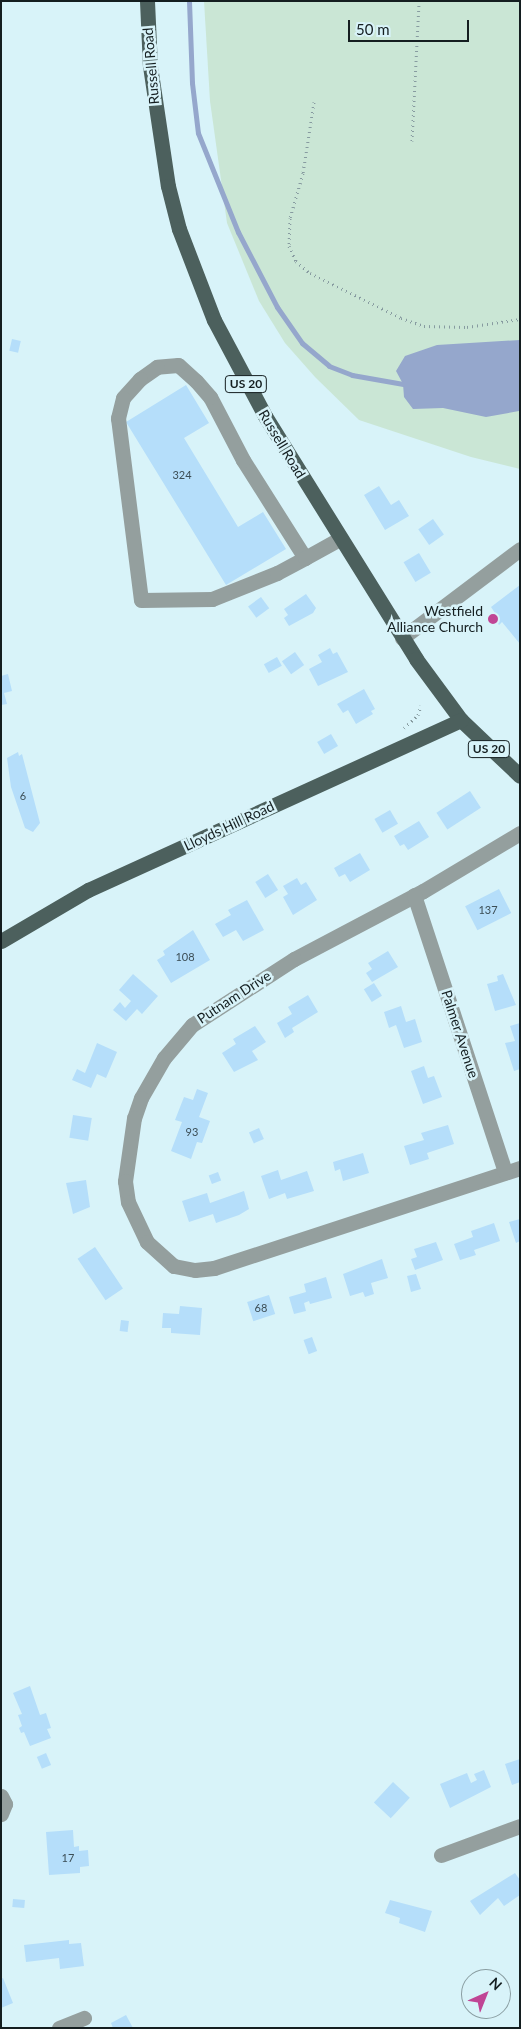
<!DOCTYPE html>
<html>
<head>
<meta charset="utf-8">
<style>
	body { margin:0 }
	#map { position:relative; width:521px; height:2029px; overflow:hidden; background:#d8f3f9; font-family:Lato,sans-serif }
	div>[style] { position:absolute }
	.green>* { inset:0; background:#cae6d5 }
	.water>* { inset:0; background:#95a7cc }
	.stream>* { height:5px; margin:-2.5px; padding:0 2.5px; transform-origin:2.5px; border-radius:2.5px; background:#95a7cc }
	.building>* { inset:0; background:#b5defa; transform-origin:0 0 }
	.path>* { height:3px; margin-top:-1.5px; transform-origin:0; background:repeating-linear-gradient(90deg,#879ba0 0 1px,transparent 0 5px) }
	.minor>* { height:15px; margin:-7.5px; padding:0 7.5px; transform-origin:7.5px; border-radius:7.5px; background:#949f9e }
	.major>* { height:15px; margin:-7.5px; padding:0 7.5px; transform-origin:7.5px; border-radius:7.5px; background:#4c605d }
	.dots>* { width:14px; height:14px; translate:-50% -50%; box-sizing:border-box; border:2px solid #d8f3f9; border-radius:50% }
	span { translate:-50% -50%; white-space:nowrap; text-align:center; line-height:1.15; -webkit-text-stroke:5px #d8f3f9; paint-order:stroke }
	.number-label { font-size:11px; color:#3c4e56 }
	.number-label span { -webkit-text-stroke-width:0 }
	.shield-label span { padding:1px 4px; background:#d8f3f9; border:1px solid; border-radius:4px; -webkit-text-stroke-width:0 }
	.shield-label { font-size:12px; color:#141e20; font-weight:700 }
	.street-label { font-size:14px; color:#141e20 }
	.poi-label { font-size:14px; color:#141e20 }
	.right { translate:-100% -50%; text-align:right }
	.frame { position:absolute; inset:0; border:2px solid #141e20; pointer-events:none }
	.north { position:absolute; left:461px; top:1969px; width:50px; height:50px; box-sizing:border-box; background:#d8f3f9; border:1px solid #8a9ea2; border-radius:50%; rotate:44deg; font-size:14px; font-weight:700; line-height:20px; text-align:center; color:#141e20 }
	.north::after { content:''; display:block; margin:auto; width:18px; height:22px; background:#c04595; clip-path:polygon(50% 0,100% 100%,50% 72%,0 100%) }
	.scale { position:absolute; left:348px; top:20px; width:121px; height:22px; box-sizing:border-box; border:2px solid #141e20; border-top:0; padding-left:6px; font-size:15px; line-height:18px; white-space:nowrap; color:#141e20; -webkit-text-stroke:4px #d8f3f9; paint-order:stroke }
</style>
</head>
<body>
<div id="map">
	<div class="green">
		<div style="clip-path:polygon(204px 1px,520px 1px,520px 469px,471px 457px,359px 420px,315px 377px,285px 343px,259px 301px,227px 223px,210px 101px)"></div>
	</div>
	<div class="water">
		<div style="clip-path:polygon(520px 340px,519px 411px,486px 417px,443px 408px,413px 409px,404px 397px,403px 384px,396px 371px,405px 356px,437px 345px)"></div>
	</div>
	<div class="stream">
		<div style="left:189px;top:1px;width:82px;rotate:87.9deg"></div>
		<div style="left:192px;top:83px;width:50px;rotate:83.2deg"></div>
		<div style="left:198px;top:133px;width:107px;rotate:68deg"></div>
		<div style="left:238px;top:232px;width:85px;rotate:62.5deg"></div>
		<div style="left:277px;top:307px;width:44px;rotate:55.2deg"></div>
		<div style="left:302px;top:343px;width:35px;rotate:40deg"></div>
		<div style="left:329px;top:366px;width:25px;rotate:21deg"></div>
		<div style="left:352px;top:375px;width:52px;rotate:10deg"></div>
	</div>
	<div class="building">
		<div style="left:12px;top:339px;width:9px;height:12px;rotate:13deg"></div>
		<div style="clip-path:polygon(186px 385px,209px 423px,184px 438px,238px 527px,263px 512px,286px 549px,226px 585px,126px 422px)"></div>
		<div style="clip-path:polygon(379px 486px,391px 505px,399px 500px,409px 516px,385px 530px,364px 495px)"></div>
		<div style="left:433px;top:519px;width:19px;height:18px;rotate:55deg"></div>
		<div style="left:419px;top:553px;width:23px;height:18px;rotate:59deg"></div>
		<div style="clip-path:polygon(520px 585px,520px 644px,502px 622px,499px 625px,492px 615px,495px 613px,491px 607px)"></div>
		<div style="clip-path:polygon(306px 594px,316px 608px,313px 613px,289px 626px,284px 618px,288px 615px,284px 609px)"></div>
		<div style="left:261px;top:597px;width:14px;height:16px;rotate:54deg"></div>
		<div style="clip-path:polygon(330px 648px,333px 654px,337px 652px,348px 672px,318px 686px,309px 669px,322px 662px,318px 655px)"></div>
		<div style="left:295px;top:652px;width:16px;height:16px;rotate:55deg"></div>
		<div style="left:277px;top:657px;width:10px;height:15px;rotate:61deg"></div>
		<div style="clip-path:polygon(8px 674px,12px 691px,4px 693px,7px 704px,1px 705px,1px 676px)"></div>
		<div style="clip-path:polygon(364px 689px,375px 709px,371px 711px,373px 714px,356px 724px,348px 710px,343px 713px,337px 704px)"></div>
		<div style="left:331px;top:734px;width:14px;height:16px;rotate:60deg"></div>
		<div style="clip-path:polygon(18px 752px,19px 756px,22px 754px,40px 823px,33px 832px,25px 828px,11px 787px,7px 758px)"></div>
		<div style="left:470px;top:791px;width:20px;height:40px;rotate:57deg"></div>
		<div style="left:390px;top:810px;width:16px;height:18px;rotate:60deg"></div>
		<div style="clip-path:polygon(419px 821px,429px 837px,408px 850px,404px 844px,400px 846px,394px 836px)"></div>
		<div style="clip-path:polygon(360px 853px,370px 870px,350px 882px,345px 874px,339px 877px,334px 868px)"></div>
		<div style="left:268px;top:874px;width:19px;height:15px;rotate:58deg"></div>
		<div style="clip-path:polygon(297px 878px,301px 885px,306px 882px,317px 900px,293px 915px,283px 897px,288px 894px,283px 886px)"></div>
		<div style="left:499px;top:889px;width:27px;height:38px;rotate:63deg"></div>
		<div style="clip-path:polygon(247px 900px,264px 930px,243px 941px,236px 930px,223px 937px,215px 924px,231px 915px,228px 910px)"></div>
		<div style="clip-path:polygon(193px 930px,210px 960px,171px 983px,157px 960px,165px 955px,163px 951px)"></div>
		<div style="clip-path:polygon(388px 951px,398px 967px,372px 982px,366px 973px,372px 969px,368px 963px)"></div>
		<div style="clip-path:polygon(133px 974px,158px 996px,142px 1014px,137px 1009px,126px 1021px,113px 1010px,120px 1002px,125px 1008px,131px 1001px,119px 990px)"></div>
		<div style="clip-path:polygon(503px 974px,516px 1005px,495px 1011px,487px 984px,498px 981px,497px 976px)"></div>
		<div style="left:374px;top:983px;width:15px;height:12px;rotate:58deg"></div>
		<div style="clip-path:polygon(308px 995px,318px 1012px,292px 1028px,294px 1032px,285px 1038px,277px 1023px,292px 1014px,288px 1007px)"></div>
		<div style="clip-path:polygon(401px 1006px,406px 1022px,415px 1019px,422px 1042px,404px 1048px,396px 1025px,389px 1028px,384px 1012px)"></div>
		<div style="clip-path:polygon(520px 1023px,520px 1069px,514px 1071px,505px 1043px,515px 1041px,510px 1026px)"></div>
		<div style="clip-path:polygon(255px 1026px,266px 1042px,252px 1051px,258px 1060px,234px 1072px,222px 1053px,236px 1044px,233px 1039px)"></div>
		<div style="clip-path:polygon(97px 1043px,117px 1052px,106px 1078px,97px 1074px,91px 1088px,72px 1080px,77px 1069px,85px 1073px)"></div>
		<div style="clip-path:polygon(424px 1066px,428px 1078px,434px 1076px,442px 1097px,423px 1104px,411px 1071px)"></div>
		<div style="clip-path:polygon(197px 1089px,208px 1093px,199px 1117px,210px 1121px,202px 1143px,197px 1142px,191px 1159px,171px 1151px,182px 1122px,175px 1120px,184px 1097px,193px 1100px)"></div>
		<div style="left:73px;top:1115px;width:19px;height:23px;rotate:9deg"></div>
		<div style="clip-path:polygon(448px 1125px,454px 1144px,427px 1153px,429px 1159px,410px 1165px,404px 1146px,424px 1140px,421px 1133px)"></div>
		<div style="left:259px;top:1128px;width:12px;height:11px;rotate:66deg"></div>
		<div style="clip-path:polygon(363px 1153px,369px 1173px,343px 1181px,340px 1169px,335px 1171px,333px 1162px)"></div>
		<div style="clip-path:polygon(278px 1170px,281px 1180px,307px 1171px,314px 1191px,287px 1199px,285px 1193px,269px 1199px,261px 1176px)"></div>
		<div style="left:218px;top:1172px;width:9px;height:10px;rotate:69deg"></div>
		<div style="clip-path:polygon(86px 1180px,90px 1207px,73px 1214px,66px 1183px)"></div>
		<div style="clip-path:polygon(244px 1191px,249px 1209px,239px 1215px,216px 1223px,213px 1214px,189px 1222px,182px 1201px,207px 1193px,210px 1203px)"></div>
		<div style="clip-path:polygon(520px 1219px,520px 1241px,516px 1243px,509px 1222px)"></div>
		<div style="clip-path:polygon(494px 1223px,500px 1241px,474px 1250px,476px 1255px,460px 1260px,454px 1244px,473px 1237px,471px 1231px)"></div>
		<div style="clip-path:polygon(436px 1242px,443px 1260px,415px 1270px,411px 1259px,417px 1257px,414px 1249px)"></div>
		<div style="left:95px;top:1247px;width:50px;height:21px;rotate:56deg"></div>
		<div style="clip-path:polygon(382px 1259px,388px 1278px,371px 1283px,374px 1294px,365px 1297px,363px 1292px,350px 1296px,343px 1274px)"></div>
		<div style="clip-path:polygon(416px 1274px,421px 1289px,411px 1292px,407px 1276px)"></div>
		<div style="clip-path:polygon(326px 1277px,332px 1298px,310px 1304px,309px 1301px,304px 1303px,306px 1311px,294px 1314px,289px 1297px,306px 1292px,304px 1284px)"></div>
		<div style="left:269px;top:1295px;width:20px;height:23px;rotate:72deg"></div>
		<div style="clip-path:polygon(180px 1306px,202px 1308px,200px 1335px,171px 1333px,171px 1328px,162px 1328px,163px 1313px,179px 1314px)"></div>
		<div style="left:121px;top:1320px;width:8px;height:11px;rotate:7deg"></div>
		<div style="left:312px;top:1337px;width:15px;height:9px;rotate:70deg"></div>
		<div style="clip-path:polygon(30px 1686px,40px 1715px,46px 1713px,51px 1728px,47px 1729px,51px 1738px,30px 1746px,24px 1732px,21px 1733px,19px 1728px,22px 1726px,18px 1715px,22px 1714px,13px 1693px)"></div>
		<div style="left:46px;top:1753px;width:13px;height:10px;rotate:67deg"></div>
		<div style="clip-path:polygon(520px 1759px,520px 1782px,512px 1785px,505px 1764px)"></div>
		<div style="clip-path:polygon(484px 1770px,491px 1787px,450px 1808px,440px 1784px,467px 1773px,471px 1783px,477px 1780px,474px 1774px)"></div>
		<div style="left:393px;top:1782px;width:23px;height:28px;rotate:43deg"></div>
		<div style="clip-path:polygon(73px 1830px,74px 1847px,79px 1846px,79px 1851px,88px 1850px,89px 1866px,80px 1867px,80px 1873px,49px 1875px,46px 1832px)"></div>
		<div style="clip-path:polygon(515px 1873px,520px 1880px,520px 1895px,504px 1906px,498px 1898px,480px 1915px,470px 1901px)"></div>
		<div style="left:13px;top:1899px;width:12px;height:8px;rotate:5deg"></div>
		<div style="clip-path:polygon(390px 1900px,432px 1911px,425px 1932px,399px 1923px,400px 1918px,385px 1913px)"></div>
		<div style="clip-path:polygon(69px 1940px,69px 1944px,81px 1943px,84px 1966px,60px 1969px,59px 1958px,26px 1962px,24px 1945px)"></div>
		<div style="clip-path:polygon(3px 1978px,13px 2003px,1px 2008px,1px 1979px)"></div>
		<div style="clip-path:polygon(126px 2015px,133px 2028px,113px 2028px,111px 2023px)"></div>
	</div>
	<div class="path">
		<div style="left:314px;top:102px;width:72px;rotate:98.8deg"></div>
		<div style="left:303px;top:173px;width:47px;rotate:106.1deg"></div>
		<div style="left:290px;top:218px;width:28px;rotate:92deg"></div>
		<div style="left:289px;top:246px;width:17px;rotate:65deg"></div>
		<div style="left:296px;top:261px;width:18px;rotate:41deg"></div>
		<div style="left:310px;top:273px;width:102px;rotate:26.3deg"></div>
		<div style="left:401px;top:318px;width:24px;rotate:19deg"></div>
		<div style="left:424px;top:326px;width:43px;rotate:1.3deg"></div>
		<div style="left:467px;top:327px;width:54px;rotate:-8.6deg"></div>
		<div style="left:412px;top:141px;width:140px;rotate:-87.1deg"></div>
		<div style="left:404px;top:728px;width:19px;rotate:-43deg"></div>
		<div style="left:418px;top:715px;width:10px;rotate:-73deg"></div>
	</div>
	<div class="minor">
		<div style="left:305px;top:558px;width:116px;rotate:-122.3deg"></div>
		<div style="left:243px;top:460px;width:71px;rotate:-117.6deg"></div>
		<div style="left:210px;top:397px;width:21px;rotate:-131deg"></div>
		<div style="left:196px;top:381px;width:24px;rotate:-138deg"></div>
		<div style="left:178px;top:365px;width:21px;rotate:175deg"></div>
		<div style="left:157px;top:367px;width:21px;rotate:145deg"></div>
		<div style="left:140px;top:379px;width:25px;rotate:132deg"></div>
		<div style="left:123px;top:398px;width:21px;rotate:104deg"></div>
		<div style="left:118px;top:418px;width:183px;rotate:82.8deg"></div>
		<div style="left:141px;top:600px;width:71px;rotate:-0.8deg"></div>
		<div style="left:212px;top:599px;width:70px;rotate:-21.8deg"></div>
		<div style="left:277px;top:573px;width:32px;rotate:-28deg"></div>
		<div style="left:305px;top:558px;width:39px;rotate:-29deg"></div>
		<div style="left:402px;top:638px;width:148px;rotate:-37deg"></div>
		<div style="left:520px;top:833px;width:113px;rotate:149.1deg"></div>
		<div style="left:423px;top:891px;width:146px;rotate:152.2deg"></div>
		<div style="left:294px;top:959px;width:121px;rotate:147.1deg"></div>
		<div style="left:192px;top:1025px;width:43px;rotate:130.3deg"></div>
		<div style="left:164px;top:1058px;width:46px;rotate:119.9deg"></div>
		<div style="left:141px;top:1098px;width:21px;rotate:109deg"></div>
		<div style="left:134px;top:1118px;width:64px;rotate:98.1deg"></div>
		<div style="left:125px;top:1181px;width:21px;rotate:82deg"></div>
		<div style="left:128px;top:1202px;width:44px;rotate:64.6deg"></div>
		<div style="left:147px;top:1242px;width:36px;rotate:42deg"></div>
		<div style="left:174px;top:1266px;width:21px;rotate:11deg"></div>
		<div style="left:195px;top:1270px;width:19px;rotate:-6deg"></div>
		<div style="left:214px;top:1268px;width:322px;rotate:-18.1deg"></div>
		<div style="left:414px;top:895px;width:292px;rotate:71.8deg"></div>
		<div style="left:1px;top:1796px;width:9px;rotate:63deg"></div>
		<div style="left:5px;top:1804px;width:11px;rotate:112deg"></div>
		<div style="left:441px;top:1855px;width:84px;rotate:-20.2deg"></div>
		<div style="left:59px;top:2028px;width:27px;rotate:-22deg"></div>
	</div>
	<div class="major">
		<div style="left:147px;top:1px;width:65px;rotate:87.4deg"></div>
		<div style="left:150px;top:66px;width:121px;rotate:81.5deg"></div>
		<div style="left:168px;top:186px;width:44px;rotate:75.7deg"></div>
		<div style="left:179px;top:229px;width:97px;rotate:69deg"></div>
		<div style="left:214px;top:320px;width:109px;rotate:62deg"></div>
		<div style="left:265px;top:416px;width:286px;rotate:58.1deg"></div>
		<div style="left:416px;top:659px;width:76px;rotate:53.6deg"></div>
		<div style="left:461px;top:720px;width:81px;rotate:43.5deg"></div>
		<div style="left:1px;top:941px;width:101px;rotate:-30.4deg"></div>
		<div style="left:88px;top:890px;width:410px;rotate:-24.5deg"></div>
	</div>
	<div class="dots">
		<div style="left:493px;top:619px;background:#c04595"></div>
	</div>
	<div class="number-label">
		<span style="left:182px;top:475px">324</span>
		<span style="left:23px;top:796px">6</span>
		<span style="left:488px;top:910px">137</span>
		<span style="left:185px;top:957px">108</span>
		<span style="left:192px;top:1132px">93</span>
		<span style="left:261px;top:1308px">68</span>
		<span style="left:68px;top:1858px">17</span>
	</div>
	<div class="shield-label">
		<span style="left:246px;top:384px">US 20</span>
		<span style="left:489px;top:749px">US 20</span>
	</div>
	<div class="street-label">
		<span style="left:151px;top:66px;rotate:-95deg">Russell Road</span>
		<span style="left:282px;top:444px;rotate:59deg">Russell Road</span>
		<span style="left:229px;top:826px;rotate:-25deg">Lloyds Hill Road</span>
		<span style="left:234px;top:997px;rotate:-33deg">Putnam Drive</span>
		<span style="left:460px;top:1034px;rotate:72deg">Palmer Avenue</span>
	</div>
	<div class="poi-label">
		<span class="right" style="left:483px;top:619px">Westfield<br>Alliance Church</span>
	</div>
	<div class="frame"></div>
	<div class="north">N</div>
	<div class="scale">50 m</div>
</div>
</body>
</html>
